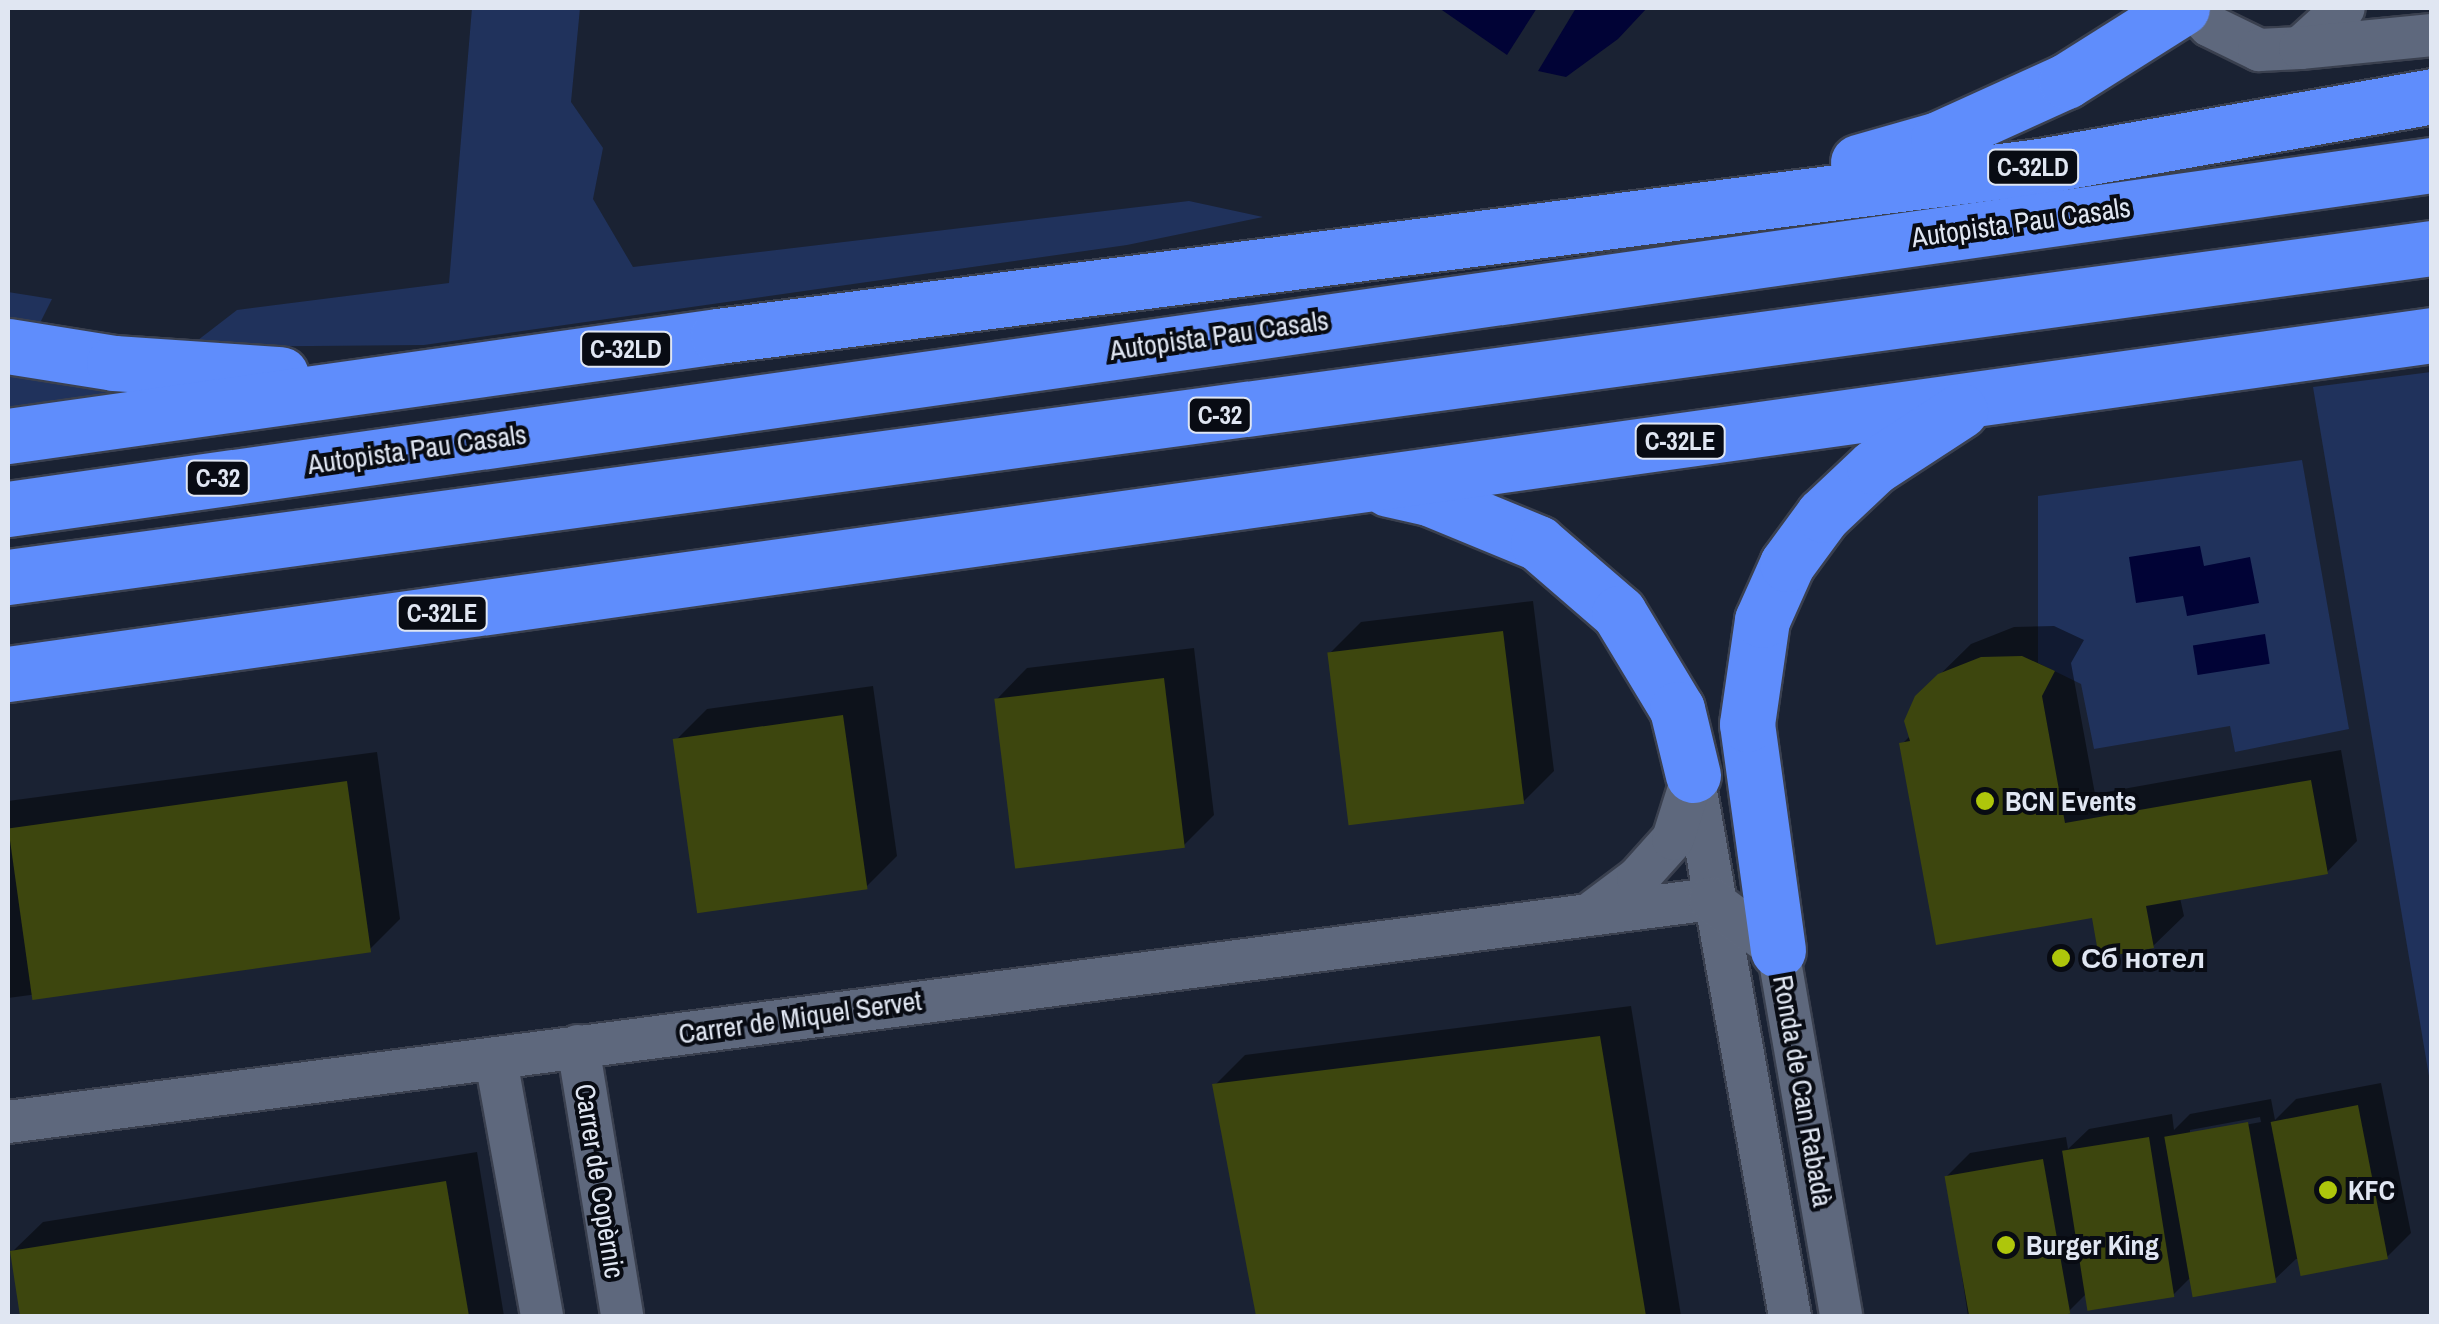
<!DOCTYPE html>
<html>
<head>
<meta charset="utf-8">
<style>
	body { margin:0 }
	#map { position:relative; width:2439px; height:1324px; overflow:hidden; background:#1a2233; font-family:"Archivo Narrow",sans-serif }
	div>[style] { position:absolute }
	.green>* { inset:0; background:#20325c }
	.water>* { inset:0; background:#010336; transform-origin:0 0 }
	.shadow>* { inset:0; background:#0007 }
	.building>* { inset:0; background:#3d460e; transform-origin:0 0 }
	.roads { filter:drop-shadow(2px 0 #3a404f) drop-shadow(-2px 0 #3a404f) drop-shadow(0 2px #3a404f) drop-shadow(0 -2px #3a404f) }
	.minor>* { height:42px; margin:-21px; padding:0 21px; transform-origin:21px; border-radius:21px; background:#5e687d }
	.highway>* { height:55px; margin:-27.5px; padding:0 27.5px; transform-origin:27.5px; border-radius:27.5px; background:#5f8dfc }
	.dots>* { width:28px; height:28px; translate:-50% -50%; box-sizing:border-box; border:5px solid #080b13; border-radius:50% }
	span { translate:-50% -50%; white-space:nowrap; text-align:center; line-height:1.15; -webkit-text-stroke:8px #080b13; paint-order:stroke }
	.shield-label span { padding:2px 8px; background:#080b13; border:2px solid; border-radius:8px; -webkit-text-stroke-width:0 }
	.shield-label { font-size:25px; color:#e0e6f2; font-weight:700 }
	.street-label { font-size:28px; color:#e0e6f2 }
	.poi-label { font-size:28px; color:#e0e6f2; font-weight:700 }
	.left { translate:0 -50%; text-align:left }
	.frame { position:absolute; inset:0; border:10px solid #e0e6f2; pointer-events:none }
</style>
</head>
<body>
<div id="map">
	<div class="green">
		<div style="clip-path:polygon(472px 8px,580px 8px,571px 102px,603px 148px,593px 199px,633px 267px,1189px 201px,1263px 217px,1127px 245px,424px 345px,189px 347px,237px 310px,449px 283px)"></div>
		<div style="clip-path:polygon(8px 292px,52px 299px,37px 329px,8px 325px)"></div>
		<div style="clip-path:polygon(8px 370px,138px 393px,8px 410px)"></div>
		<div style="clip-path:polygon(2431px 372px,2432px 372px,2431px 1088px,2313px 387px)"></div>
		<div style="clip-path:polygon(2302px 460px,2349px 729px,2235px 752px,2230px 726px,2094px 749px,2081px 684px,2038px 663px,2038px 496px)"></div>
	</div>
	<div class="water">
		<div style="clip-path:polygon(1439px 8px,1537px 8px,1507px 55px)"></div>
		<div style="clip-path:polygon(1576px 8px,1647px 8px,1618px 39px,1566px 77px,1538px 71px)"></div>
		<div style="clip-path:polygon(2200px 546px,2204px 566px,2250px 557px,2259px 603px,2187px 616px,2183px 596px,2136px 603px,2129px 557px)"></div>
		<div style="left:2265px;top:634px;width:30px;height:73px;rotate:81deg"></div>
	</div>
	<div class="shadow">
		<div style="clip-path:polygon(1533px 601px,1554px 771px,1524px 801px,1330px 653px,1361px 622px)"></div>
		<div style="clip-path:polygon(2054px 626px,2084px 640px,2071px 663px,2095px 794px,2341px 750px,2357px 841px,2327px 872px,2180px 898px,2184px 916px,2153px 946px,2094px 915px,1902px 744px,1911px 735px,1917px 697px,1971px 644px,2014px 627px)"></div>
		<div style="clip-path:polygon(1194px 648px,1214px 815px,1184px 845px,997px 699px,1027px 668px)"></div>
		<div style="clip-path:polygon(873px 686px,897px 856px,866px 887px,676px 740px,707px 709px)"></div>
		<div style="clip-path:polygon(377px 752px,400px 919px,369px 950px,8px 998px,8px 801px)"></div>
		<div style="clip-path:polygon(1631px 1006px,1681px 1316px,1258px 1316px,1215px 1085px,1245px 1055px)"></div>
		<div style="clip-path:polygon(evenodd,2381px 1083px,2411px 1233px,2387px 1257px,2296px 1259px,2274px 1280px,2189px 1279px,2173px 1295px,2085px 1295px,2068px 1312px,2043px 1316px,1968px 1316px,1947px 1176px,1970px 1153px,2066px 1137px,2068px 1149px,2089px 1129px,2172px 1114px,2174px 1130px,2190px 1114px,2271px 1099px,2275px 1120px,2296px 1099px,2381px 1083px,2260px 1117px,2261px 1122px,2190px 1135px,2190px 1130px,2260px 1117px)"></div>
		<div style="clip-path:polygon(477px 1152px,504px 1316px,23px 1316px,12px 1252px,43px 1222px)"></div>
	</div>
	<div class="building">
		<div style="left:1503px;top:631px;width:174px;height:177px;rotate:83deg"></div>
		<div style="clip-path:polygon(2022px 656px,2055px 671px,2042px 696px,2065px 823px,2311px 780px,2328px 874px,2146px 906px,2154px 948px,2099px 958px,2092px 918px,1936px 945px,1899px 743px,1910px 741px,1904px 721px,1915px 696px,1938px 674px,1981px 657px)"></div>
		<div style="left:1164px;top:678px;width:171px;height:171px;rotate:83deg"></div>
		<div style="left:843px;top:715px;width:176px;height:172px;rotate:82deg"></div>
		<div style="left:347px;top:781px;width:173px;height:342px;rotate:82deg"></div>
		<div style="clip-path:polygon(1600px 1036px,1646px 1316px,1256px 1316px,1212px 1084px)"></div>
		<div style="left:2358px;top:1105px;width:157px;height:89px;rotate:79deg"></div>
		<div style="left:2248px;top:1122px;width:163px;height:85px;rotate:80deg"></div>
		<div style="left:2149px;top:1137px;width:162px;height:88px;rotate:81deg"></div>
		<div style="left:2043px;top:1159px;width:157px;height:100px;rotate:80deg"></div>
		<div style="clip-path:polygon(446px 1181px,469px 1316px,20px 1316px,10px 1251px)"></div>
	</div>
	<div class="roads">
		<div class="minor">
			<div style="left:2192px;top:8px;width:25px;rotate:45deg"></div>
			<div style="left:2210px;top:26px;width:55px;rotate:26.1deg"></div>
			<div style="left:2259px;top:50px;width:41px;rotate:-2.8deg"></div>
			<div style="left:2300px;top:48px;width:59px;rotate:-42.3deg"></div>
			<div style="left:2300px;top:48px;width:133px;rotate:-5.6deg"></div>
			<div style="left:1693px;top:775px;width:550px;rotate:79.84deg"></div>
			<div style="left:1594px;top:911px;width:55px;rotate:-36.9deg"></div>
			<div style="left:1638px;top:878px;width:52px;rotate:-48.1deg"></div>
			<div style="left:1673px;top:839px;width:57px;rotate:-72.5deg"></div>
			<div style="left:578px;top:1046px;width:274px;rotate:80.7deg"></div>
			<div style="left:496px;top:1060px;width:260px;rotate:79.8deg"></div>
			<div style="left:8px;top:1122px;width:1717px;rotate:-7.46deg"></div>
			<div style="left:1710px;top:899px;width:85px;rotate:36.9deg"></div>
			<div style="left:1778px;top:950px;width:371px;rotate:80.2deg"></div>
		</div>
		<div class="highway">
			<div style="left:1858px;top:162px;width:83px;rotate:-16deg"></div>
			<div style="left:1938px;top:139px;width:141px;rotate:-24.4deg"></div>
			<div style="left:2066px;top:81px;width:137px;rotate:-32.2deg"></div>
			<div style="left:8px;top:346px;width:107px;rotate:9.1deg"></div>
			<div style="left:114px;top:363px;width:167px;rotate:3.8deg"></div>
			<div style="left:8px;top:436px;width:717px;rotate:-8.02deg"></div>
			<div style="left:718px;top:336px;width:1333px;rotate:-7.33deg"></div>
			<div style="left:2040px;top:166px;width:398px;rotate:-10.1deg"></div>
			<div style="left:1388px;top:489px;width:42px;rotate:12.4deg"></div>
			<div style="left:1429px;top:498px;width:118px;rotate:22.4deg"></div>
			<div style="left:1538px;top:543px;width:107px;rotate:40.8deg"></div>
			<div style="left:1619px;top:613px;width:112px;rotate:58.9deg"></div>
			<div style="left:1677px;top:709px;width:68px;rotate:76.4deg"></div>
			<div style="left:8px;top:509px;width:2448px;rotate:-8.08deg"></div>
			<div style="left:8px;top:577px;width:2446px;rotate:-7.73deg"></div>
			<div style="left:8px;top:674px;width:2448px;rotate:-7.96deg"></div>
			<div style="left:1778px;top:950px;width:228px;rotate:-97.8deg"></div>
			<div style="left:1747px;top:724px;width:105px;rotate:-81.8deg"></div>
			<div style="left:1762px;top:620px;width:61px;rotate:-65.9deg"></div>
			<div style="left:1787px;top:564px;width:61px;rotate:-53.7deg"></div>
			<div style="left:1823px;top:515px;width:70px;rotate:-43.3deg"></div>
			<div style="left:1874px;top:467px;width:103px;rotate:-33.1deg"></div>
		</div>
	</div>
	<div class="dots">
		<div style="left:1985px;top:801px;background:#aec60b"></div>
		<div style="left:2061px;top:958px;background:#aec60b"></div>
		<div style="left:2328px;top:1190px;background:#aec60b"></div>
		<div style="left:2006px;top:1245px;background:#aec60b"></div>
	</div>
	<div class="shield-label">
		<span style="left:2033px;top:167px">C-32LD</span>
		<span style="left:626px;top:349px">C-32LD</span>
		<span style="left:1220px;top:415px">C-32</span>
		<span style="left:1680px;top:441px">C-32LE</span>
		<span style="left:218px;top:478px">C-32</span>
		<span style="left:442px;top:613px">C-32LE</span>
	</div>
	<div class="street-label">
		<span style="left:2021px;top:222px;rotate:-8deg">Autopista Pau Casals</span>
		<span style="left:1219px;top:335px;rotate:-8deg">Autopista Pau Casals</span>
		<span style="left:417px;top:449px;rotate:-8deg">Autopista Pau Casals</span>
		<span style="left:800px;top:1017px;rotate:-8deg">Carrer de Miquel Servet</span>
		<span style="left:1803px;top:1091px;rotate:80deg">Ronda de Can Rabadà</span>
		<span style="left:600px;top:1181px;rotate:81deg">Carrer de Copèrnic</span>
	</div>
	<div class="poi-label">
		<span class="left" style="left:2005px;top:801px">BCN Events</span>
		<span class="left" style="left:2081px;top:958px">Сб нотел</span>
		<span class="left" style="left:2348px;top:1190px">KFC</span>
		<span class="left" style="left:2026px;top:1245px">Burger King</span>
	</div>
	<div class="frame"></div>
</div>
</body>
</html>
